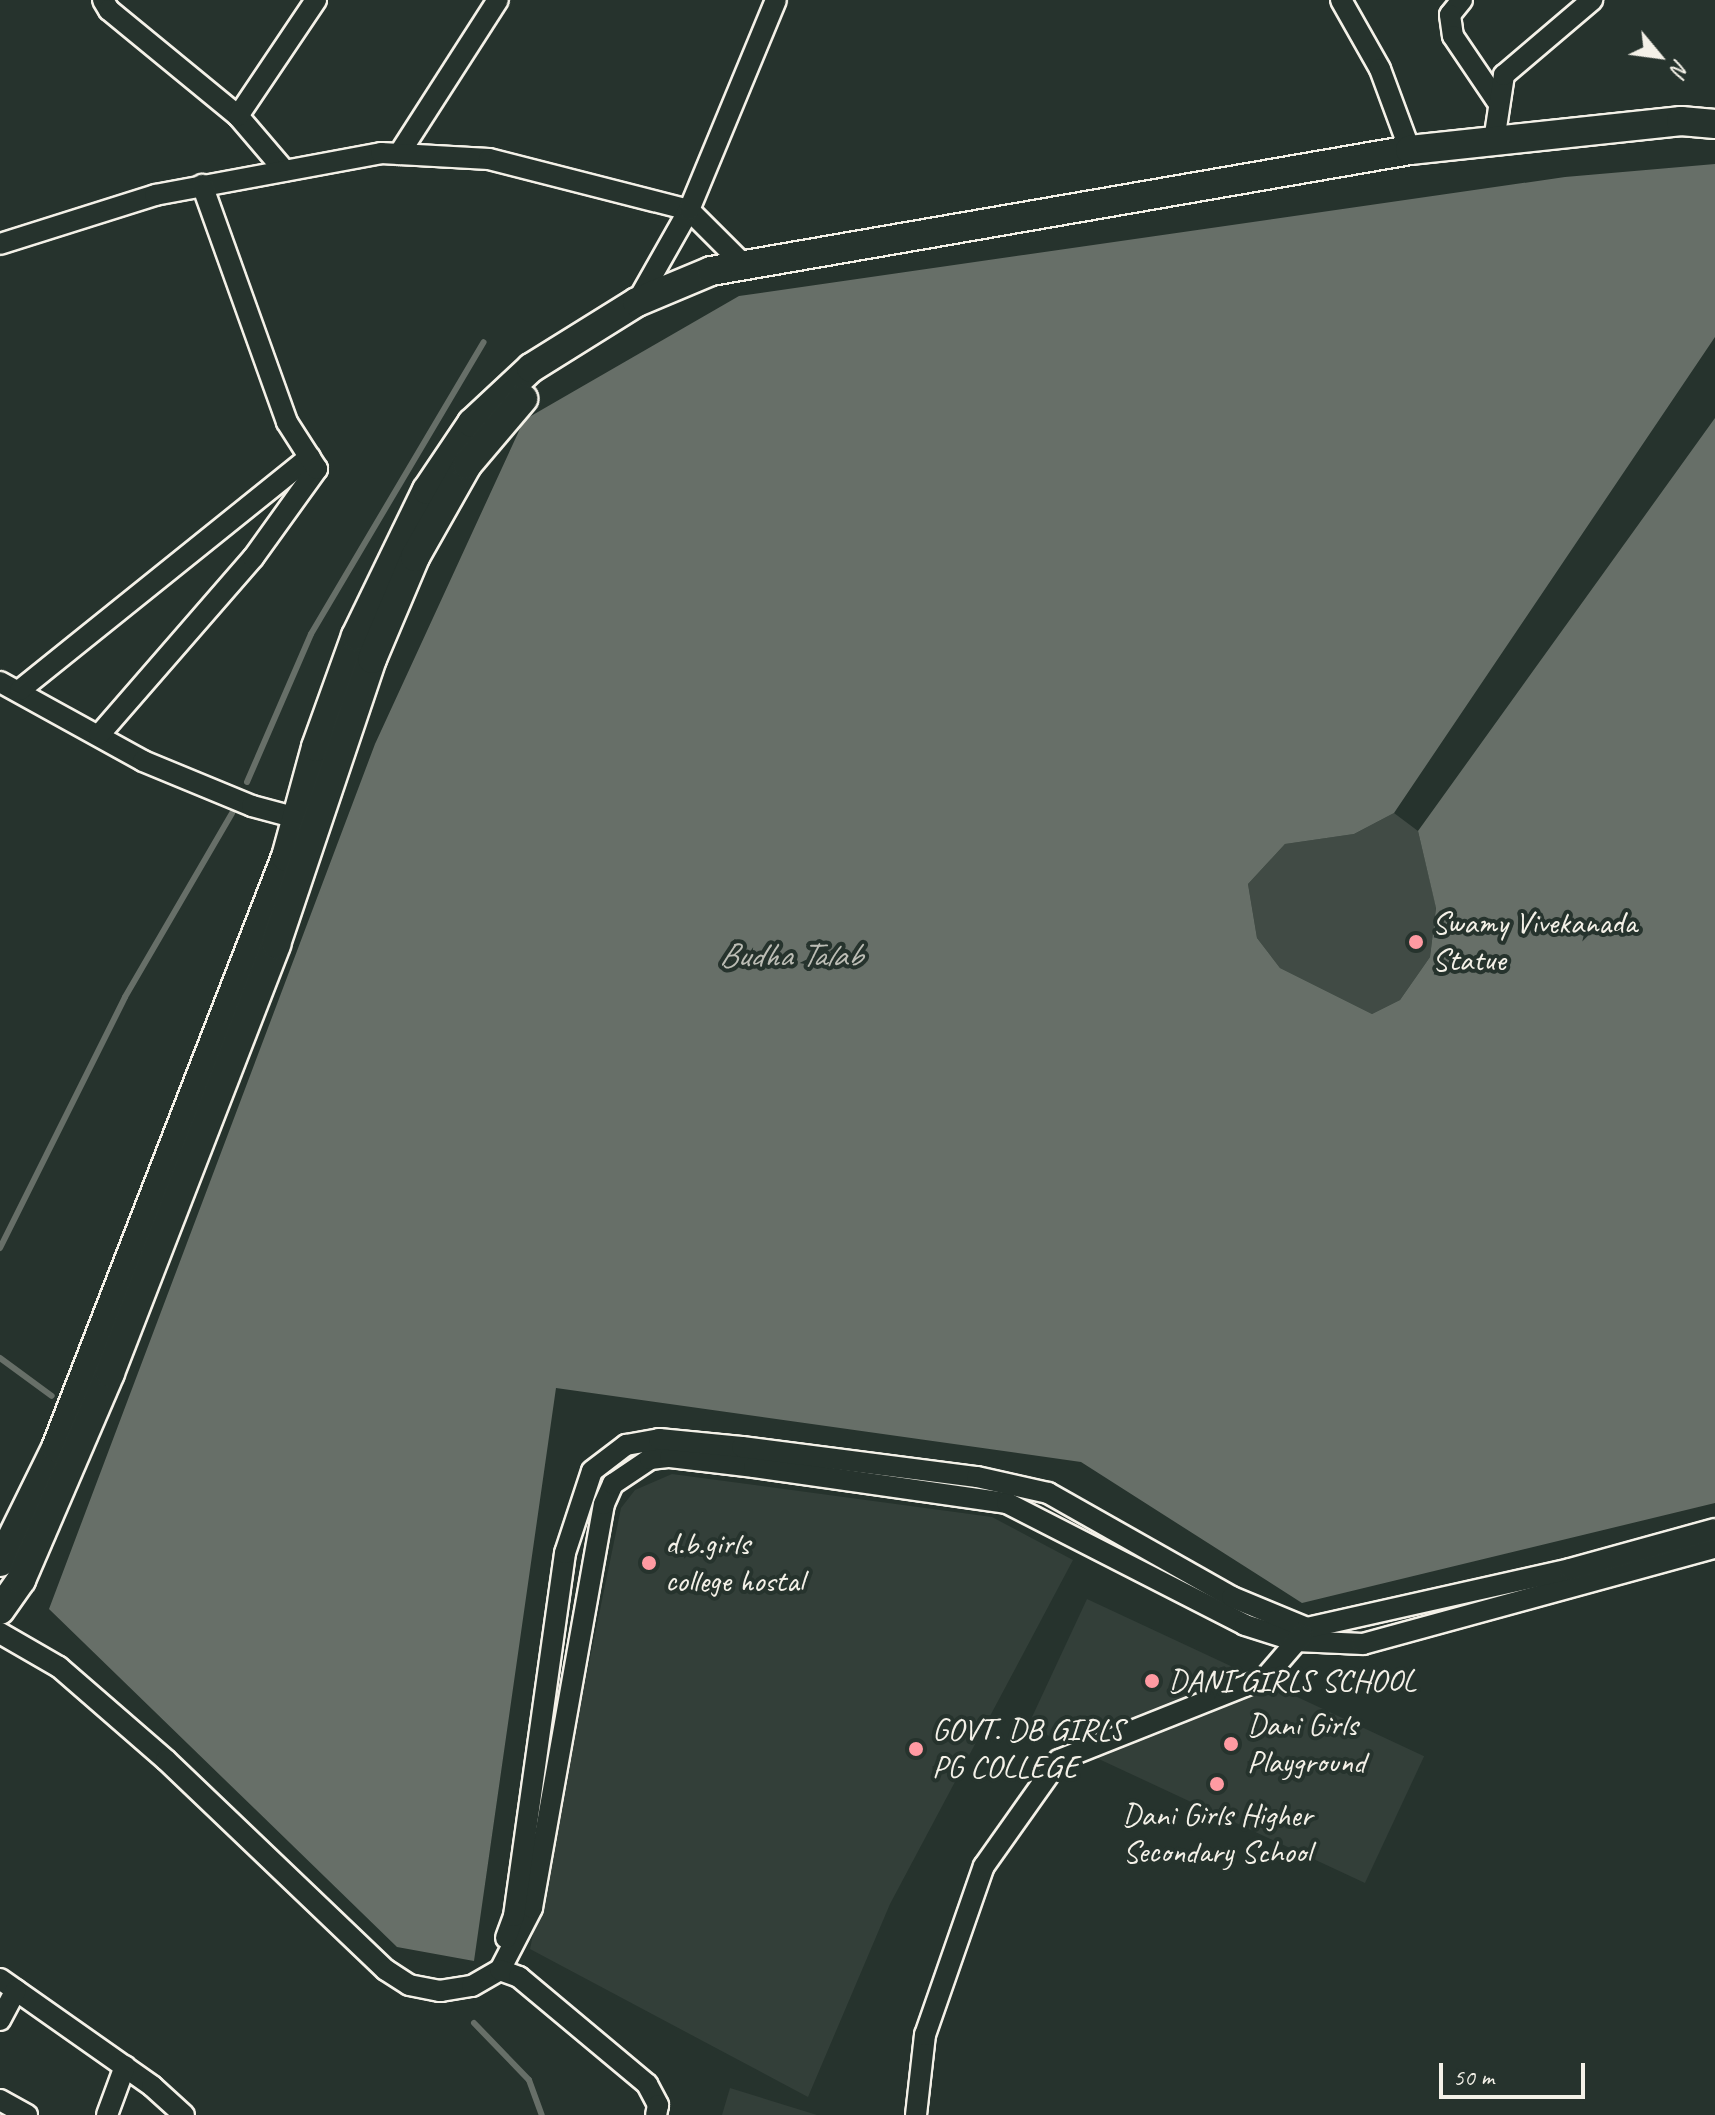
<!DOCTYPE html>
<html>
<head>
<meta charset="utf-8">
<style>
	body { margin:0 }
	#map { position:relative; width:1715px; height:2115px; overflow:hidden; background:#26332d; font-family:Caveat,sans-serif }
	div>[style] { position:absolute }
	.built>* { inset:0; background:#333f39; transform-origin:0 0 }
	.green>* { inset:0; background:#414b45 }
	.water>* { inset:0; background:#676f68 }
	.stream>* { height:6px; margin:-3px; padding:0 3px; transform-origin:3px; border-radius:3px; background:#676f68 }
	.roads { filter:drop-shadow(2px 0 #f4f1e8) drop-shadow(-2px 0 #f4f1e8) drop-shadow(0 2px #f4f1e8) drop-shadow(0 -2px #f4f1e8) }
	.street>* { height:20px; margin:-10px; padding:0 10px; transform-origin:10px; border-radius:10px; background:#26332d }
	.secondary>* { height:28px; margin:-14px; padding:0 14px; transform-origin:14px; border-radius:14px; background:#26332d }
	.dots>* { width:22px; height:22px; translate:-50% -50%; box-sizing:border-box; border:4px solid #26332d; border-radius:50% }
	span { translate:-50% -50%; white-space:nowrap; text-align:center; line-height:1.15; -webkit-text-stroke:8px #26332d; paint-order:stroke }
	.poi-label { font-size:32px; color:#f4f1e8 }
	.left { translate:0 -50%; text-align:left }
	.water-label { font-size:34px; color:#bcbdb5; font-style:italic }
	.north { position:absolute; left:1619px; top:16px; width:80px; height:80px; -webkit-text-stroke:6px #26332d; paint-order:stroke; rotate:119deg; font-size:22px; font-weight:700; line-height:32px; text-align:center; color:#f4f1e8 }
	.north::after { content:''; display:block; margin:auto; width:28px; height:36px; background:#f4f1e8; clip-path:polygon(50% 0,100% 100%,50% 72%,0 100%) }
	.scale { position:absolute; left:1439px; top:2063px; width:146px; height:36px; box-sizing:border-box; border:4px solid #f4f1e8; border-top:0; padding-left:10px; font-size:24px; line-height:28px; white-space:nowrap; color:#f4f1e8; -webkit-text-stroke:6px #26332d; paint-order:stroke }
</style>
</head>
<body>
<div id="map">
	<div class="built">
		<div style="clip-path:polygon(672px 1474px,992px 1517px,1073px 1560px,890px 1904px,808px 2097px,530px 1949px,621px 1508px,635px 1490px)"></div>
		<div style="left:1087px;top:1599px;width:372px;height:140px;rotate:25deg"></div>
		<div style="clip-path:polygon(730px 2088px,817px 2115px,722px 2115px)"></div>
	</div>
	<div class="green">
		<div style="clip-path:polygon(1394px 813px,1418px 831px,1436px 907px,1430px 957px,1400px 1000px,1372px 1014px,1280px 968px,1257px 938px,1248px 884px,1285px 844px,1354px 834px)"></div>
	</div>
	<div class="water">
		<div style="clip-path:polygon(1715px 164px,1715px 337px,1394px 813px,1354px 834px,1285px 844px,1248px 884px,1257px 938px,1280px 968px,1372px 1014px,1400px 1000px,1430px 957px,1436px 908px,1418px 831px,1715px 418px,1715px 1503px,1302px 1603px,1081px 1462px,556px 1388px,474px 1961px,397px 1947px,49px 1609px,375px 744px,524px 420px,739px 296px,1565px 177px)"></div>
	</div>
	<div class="stream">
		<div style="left:247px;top:782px;width:161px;rotate:-66.6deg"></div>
		<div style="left:311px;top:634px;width:339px;rotate:-59.4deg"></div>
		<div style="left:0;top:1248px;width:280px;rotate:-63.5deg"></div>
		<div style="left:125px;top:997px;width:213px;rotate:-59.8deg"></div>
		<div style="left:0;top:1358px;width:64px;rotate:36.2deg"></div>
		<div style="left:474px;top:2023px;width:79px;rotate:46deg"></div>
		<div style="left:529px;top:2080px;width:37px;rotate:70deg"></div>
	</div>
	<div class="roads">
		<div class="street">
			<div style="left:103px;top:0;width:12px;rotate:59deg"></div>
			<div style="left:109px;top:10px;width:167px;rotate:39.4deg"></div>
			<div style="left:238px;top:116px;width:72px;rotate:49.5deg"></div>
			<div style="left:1341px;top:0;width:79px;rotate:60.5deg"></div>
			<div style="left:1380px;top:69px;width:86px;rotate:69.7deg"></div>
			<div style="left:1462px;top:0;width:19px;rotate:129deg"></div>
			<div style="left:1450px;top:15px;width:21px;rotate:82deg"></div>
			<div style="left:1453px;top:36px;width:78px;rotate:55.9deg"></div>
			<div style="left:238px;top:116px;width:140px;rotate:-56.1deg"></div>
			<div style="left:1494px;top:141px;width:67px;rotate:-81.4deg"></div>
			<div style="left:1504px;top:75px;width:116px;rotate:-40.4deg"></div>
			<div style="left:399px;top:154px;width:183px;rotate:-57.3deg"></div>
			<div style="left:0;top:244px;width:163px;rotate:-17.5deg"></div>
			<div style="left:155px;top:195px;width:230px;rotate:-10.5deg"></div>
			<div style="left:381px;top:153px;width:108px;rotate:3.2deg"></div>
			<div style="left:489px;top:159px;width:206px;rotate:14.3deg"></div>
			<div style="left:689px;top:210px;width:78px;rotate:45deg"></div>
			<div style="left:637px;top:302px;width:106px;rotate:-60.5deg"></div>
			<div style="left:689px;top:210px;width:227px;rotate:-67.5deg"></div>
			<div style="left:0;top:682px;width:163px;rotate:28.9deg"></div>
			<div style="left:143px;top:761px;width:118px;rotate:22.4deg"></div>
			<div style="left:252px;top:806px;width:58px;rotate:15deg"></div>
			<div style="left:20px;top:690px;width:372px;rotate:-38.8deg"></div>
			<div style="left:99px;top:735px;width:235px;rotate:-49deg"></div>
			<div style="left:253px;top:558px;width:110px;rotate:-54.3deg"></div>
			<div style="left:317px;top:469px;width:56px;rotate:-122.6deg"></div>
			<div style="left:287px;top:422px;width:252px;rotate:-109.7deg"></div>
			<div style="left:0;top:1633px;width:68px;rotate:30deg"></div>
			<div style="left:59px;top:1667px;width:142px;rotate:41deg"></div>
			<div style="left:166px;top:1760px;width:304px;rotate:43.7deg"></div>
			<div style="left:386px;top:1970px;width:27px;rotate:33deg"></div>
			<div style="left:409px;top:1985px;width:32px;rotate:11deg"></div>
			<div style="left:440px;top:1991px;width:32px;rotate:-9deg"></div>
			<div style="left:472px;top:1986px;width:32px;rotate:-30deg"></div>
			<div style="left:500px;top:1970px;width:70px;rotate:-62.7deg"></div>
			<div style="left:532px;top:1908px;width:410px;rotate:-79.9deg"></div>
			<div style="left:604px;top:1504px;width:22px;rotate:-66deg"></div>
			<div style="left:613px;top:1484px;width:45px;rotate:-34deg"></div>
			<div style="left:650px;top:1459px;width:20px;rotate:-6deg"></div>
			<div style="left:670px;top:1457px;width:85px;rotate:6.8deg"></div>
			<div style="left:754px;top:1467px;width:256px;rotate:8.1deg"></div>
			<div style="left:1007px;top:1503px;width:267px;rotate:27.1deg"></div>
			<div style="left:1245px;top:1625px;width:53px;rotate:17.4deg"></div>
			<div style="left:1296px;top:1641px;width:67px;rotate:2.6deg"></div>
			<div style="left:1363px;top:1644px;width:365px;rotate:-15.3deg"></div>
			<div style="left:506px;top:1938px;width:23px;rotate:-70deg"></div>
			<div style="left:514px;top:1916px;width:367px;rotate:-82deg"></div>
			<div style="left:565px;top:1553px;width:86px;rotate:-71.8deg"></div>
			<div style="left:592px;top:1471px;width:43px;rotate:-37.4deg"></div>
			<div style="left:626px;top:1445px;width:34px;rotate:-10deg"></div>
			<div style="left:659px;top:1439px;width:83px;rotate:5.5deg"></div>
			<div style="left:742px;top:1447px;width:237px;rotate:7.3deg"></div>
			<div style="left:977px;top:1477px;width:73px;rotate:12.7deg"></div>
			<div style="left:1048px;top:1493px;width:211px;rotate:29.5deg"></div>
			<div style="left:1232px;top:1597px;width:81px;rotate:22.5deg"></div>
			<div style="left:1307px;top:1628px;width:270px;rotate:-12.6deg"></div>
			<div style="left:1570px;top:1569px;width:150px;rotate:-15.4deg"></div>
			<div style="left:500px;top:1970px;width:20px;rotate:20deg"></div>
			<div style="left:519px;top:1977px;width:167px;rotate:39.9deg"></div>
			<div style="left:647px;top:2084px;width:24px;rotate:62deg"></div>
			<div style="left:658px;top:2105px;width:10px;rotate:101deg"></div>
			<div style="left:0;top:1979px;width:186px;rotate:35.1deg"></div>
			<div style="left:152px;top:2086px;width:43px;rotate:42.2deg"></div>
			<div style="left:0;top:2020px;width:34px;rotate:-62deg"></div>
			<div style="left:0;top:2100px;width:31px;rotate:29deg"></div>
			<div style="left:107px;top:2115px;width:52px;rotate:-69.8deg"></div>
			<div style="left:916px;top:2115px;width:81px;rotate:-83.6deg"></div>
			<div style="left:925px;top:2035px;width:179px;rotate:-70.8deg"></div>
			<div style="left:984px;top:1866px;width:130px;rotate:-54.7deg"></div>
			<div style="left:1059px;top:1760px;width:222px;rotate:-21.7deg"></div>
			<div style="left:1265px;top:1678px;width:57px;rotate:-49.3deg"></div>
		</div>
		<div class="secondary">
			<div style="left:0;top:1562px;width:127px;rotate:-63.8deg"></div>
			<div style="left:56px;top:1448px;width:634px;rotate:-68.74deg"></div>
			<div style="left:286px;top:857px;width:114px;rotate:-74.7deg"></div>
			<div style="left:316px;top:747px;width:118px;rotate:-70.2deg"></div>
			<div style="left:356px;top:636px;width:162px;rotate:-64.1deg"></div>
			<div style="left:427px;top:490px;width:81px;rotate:-56.1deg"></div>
			<div style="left:472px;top:423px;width:81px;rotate:-43deg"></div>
			<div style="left:531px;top:368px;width:125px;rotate:-31.9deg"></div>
			<div style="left:637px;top:302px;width:80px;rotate:-22.7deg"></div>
			<div style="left:711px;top:271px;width:709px;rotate:-9.82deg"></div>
			<div style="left:1410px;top:150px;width:273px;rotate:-6.1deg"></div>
			<div style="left:1681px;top:121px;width:34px;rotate:5deg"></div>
			<div style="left:0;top:1610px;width:37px;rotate:-55deg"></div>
			<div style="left:21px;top:1580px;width:225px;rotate:-66.7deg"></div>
			<div style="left:110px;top:1373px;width:460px;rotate:-68.8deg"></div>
			<div style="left:276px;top:944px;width:301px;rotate:-71.4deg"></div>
			<div style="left:372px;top:659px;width:111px;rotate:-67.1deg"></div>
			<div style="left:415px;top:557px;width:106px;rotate:-60.5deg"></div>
			<div style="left:467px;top:465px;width:87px;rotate:-49.7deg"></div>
		</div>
	</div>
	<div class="dots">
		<div style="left:1416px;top:942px;background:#ff9aa2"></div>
		<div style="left:649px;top:1563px;background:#ff9aa2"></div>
		<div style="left:1152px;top:1681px;background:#ff9aa2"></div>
		<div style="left:1231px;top:1744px;background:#ff9aa2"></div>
		<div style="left:916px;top:1749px;background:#ff9aa2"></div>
		<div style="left:1217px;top:1784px;background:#ff9aa2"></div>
	</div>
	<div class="poi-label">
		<span class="left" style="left:1432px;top:942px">Swamy Vivekanada<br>Statue</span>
		<span class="left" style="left:665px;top:1563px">d.b.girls<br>college hostal</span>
		<span class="left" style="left:1168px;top:1681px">DANI GIRLS SCHOOL</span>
		<span class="left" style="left:1247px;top:1744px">Dani Girls<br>Playground</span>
		<span class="left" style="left:932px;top:1749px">GOVT. DB GIRLS<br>PG COLLEGE</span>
		<span style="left:1217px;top:1834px">Dani Girls Higher<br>Secondary School</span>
	</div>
	<div class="water-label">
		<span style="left:790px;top:955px">Budha Talab</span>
	</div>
	<div class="north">N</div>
	<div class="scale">50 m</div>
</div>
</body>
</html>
